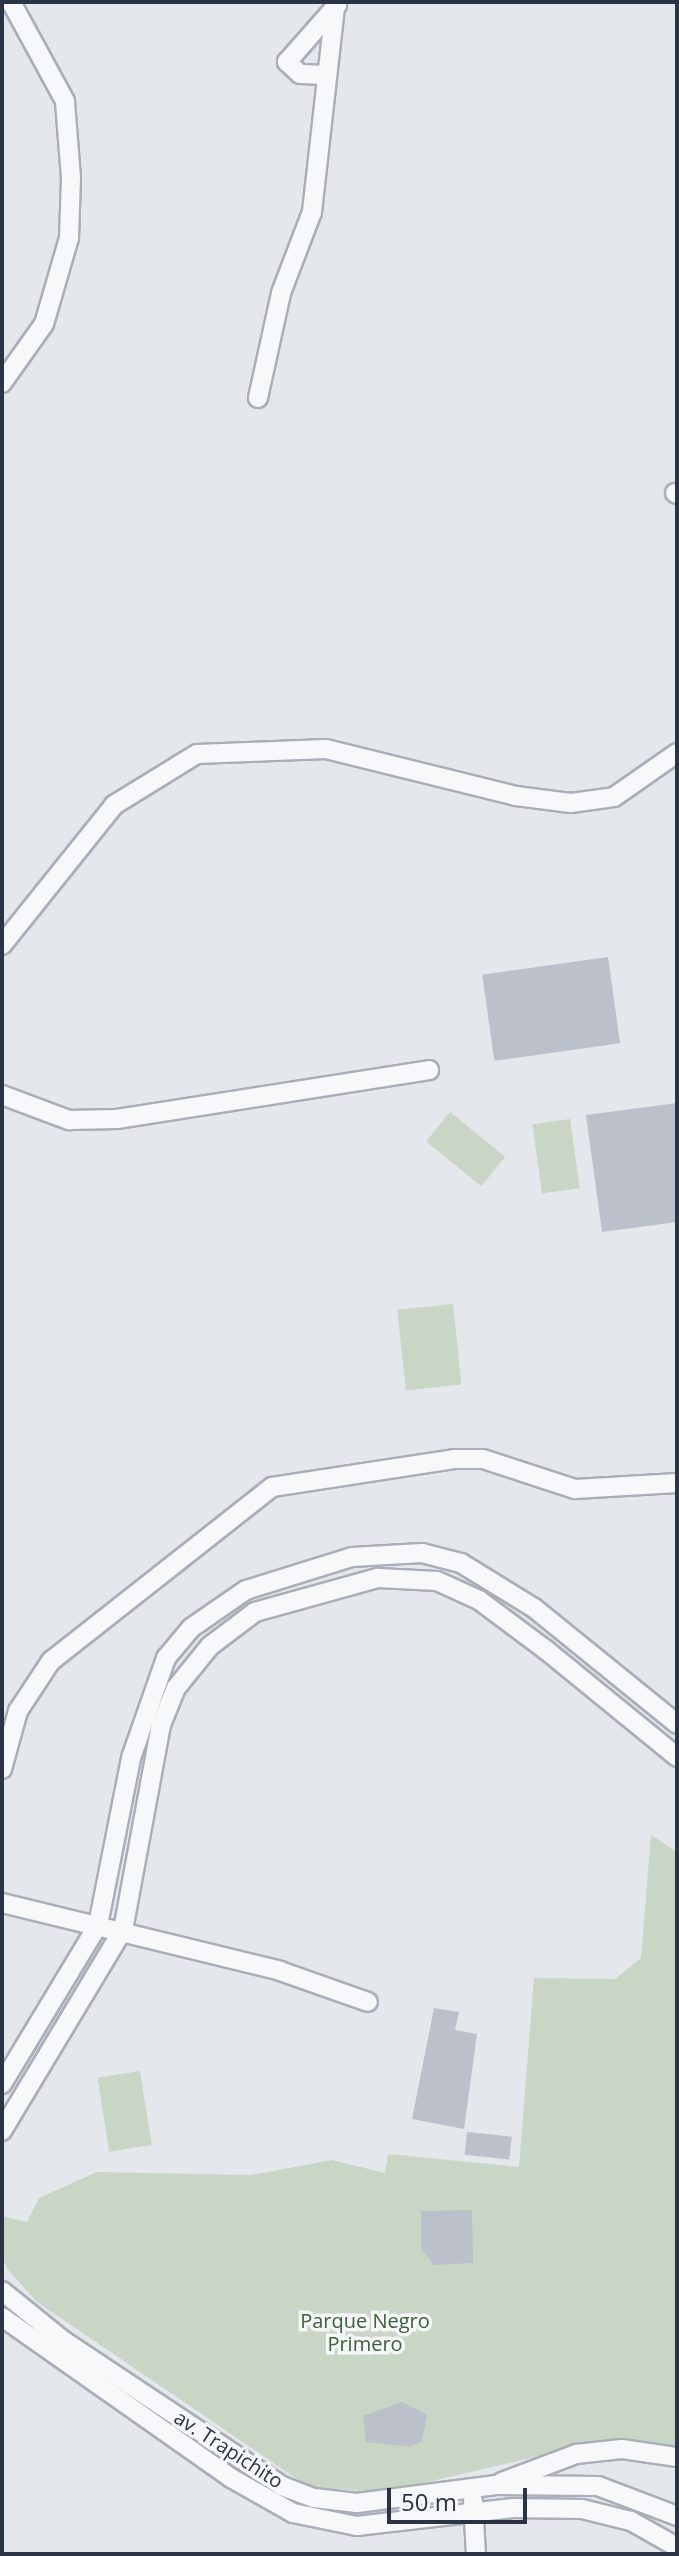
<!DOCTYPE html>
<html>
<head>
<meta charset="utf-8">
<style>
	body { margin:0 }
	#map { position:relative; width:679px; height:2556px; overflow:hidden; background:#e4e7ec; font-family:"Open Sans",sans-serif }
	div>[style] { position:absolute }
	.green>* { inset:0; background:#c9d6c5; transform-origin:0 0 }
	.building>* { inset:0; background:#bbc0ca; transform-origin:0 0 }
	.roads { filter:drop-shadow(2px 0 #a9aeb7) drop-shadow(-2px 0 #a9aeb7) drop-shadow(0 2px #a9aeb7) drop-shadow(0 -2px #a9aeb7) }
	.street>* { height:18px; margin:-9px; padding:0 9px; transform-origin:9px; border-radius:9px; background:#f7f8fa }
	span { translate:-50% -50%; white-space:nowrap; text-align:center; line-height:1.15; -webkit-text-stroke:7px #f4f6f9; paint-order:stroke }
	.park-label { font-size:20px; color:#3f6138 }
	.street-label { font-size:20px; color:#2b3445 }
	.frame { position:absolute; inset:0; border:4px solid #2b3445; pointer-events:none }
	.scale { position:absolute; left:387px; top:2488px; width:140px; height:36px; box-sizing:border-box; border:4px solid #2b3445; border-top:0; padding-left:10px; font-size:24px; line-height:28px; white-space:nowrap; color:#2b3445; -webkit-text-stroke:6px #f4f6f9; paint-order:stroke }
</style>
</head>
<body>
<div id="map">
	<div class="green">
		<div style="left:450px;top:1112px;width:71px;height:38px;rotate:39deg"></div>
		<div style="left:570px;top:1119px;width:70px;height:38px;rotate:82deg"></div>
		<div style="left:453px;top:1304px;width:81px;height:56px;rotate:84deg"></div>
		<div style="clip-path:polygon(651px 1835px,677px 1852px,677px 2450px,556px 2452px,385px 2492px,319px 2488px,303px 2483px,37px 2302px,9px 2271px,2px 2258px,2px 2216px,27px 2222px,39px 2198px,97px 2172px,251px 2175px,332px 2160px,385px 2173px,388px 2154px,519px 2167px,534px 1978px,615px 1979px,641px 1958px)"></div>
		<div style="left:140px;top:2071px;width:75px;height:43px;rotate:81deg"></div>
	</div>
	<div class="building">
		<div style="left:608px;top:957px;width:87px;height:127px;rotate:82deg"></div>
		<div style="clip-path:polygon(677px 1103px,677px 1222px,602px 1232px,586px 1115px)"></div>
		<div style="clip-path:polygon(434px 2008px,459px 2012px,455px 2030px,477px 2034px,464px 2129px,412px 2119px)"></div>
		<div style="left:467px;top:2132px;width:45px;height:23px;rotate:6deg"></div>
		<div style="clip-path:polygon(472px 2210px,473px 2263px,434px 2265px,421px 2249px,421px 2211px)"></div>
		<div style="clip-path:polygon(402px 2402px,427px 2415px,422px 2441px,410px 2447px,366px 2442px,363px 2416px)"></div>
	</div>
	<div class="roads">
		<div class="street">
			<div style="left:327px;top:75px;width:27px;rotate:-178deg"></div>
			<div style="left:300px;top:74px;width:18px;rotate:-137deg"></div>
			<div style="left:287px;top:62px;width:76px;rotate:-48.7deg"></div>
			<div style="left:2px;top:383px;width:72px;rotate:-54.6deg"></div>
			<div style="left:44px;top:324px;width:90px;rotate:-73.8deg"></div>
			<div style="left:69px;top:238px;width:60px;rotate:-88.1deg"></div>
			<div style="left:71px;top:178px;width:77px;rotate:-94.5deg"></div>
			<div style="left:65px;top:101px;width:113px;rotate:-118.6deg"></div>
			<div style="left:258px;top:398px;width:107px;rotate:-77.6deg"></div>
			<div style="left:281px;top:293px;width:87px;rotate:-69.1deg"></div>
			<div style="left:312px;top:212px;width:206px;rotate:-83.6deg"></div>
			<div style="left:675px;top:493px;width:2px;rotate:27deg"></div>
			<div style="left:2px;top:945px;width:179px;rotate:-51.3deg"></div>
			<div style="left:114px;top:805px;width:97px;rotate:-31.6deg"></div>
			<div style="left:197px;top:754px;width:129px;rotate:-2.2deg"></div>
			<div style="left:326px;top:749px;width:196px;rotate:13.9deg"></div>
			<div style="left:516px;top:796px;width:55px;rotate:7.3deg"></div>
			<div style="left:571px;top:803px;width:43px;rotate:-7.9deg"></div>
			<div style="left:614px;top:797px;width:77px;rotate:-34.9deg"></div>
			<div style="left:2px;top:1095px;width:72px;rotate:20.5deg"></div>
			<div style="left:69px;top:1120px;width:48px;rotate:-1.2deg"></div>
			<div style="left:117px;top:1119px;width:316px;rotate:-8.9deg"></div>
			<div style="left:2px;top:1769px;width:60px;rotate:-74.6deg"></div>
			<div style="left:18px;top:1711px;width:60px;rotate:-56.6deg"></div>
			<div style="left:51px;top:1661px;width:281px;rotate:-38.2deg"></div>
			<div style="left:272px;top:1487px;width:184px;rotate:-8.7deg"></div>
			<div style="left:454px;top:1459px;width:29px"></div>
			<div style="left:483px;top:1459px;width:97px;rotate:18.1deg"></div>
			<div style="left:575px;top:1489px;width:102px;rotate:-3.4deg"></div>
			<div style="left:2px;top:1903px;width:286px;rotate:13.7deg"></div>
			<div style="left:280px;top:1971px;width:93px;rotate:19.4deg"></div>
			<div style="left:2px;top:2084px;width:186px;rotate:-58.9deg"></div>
			<div style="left:98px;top:1925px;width:170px;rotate:-78.8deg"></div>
			<div style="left:131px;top:1758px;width:106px;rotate:-70.7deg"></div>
			<div style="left:166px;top:1658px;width:39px;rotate:-50deg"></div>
			<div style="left:191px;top:1628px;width:67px;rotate:-34.6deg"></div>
			<div style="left:246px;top:1590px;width:111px;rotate:-17.3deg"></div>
			<div style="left:352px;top:1557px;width:70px;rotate:-3.3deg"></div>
			<div style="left:422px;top:1553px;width:40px;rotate:14.4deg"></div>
			<div style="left:461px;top:1563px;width:86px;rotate:31.7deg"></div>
			<div style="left:534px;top:1608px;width:184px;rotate:39deg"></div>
			<div style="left:2px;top:2131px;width:235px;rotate:-59deg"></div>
			<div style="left:123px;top:1930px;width:208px;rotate:-79.5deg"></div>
			<div style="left:161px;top:1725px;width:40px;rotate:-68deg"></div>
			<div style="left:176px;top:1688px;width:54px;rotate:-51deg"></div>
			<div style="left:210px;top:1646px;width:56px;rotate:-37.1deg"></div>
			<div style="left:255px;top:1612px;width:128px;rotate:-15.5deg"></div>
			<div style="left:378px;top:1578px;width:59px;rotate:2.9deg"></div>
			<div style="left:437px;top:1581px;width:46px;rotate:24.3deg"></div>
			<div style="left:479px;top:1600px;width:84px;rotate:36.7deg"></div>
			<div style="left:546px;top:1650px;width:169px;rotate:39.2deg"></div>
			<div style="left:2px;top:2291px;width:80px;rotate:38.9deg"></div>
			<div style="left:64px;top:2341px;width:262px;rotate:33.6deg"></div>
			<div style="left:282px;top:2486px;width:34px;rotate:21deg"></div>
			<div style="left:314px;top:2498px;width:43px;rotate:6.6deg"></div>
			<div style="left:357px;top:2503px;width:140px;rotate:-7.4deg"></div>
			<div style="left:496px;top:2485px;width:102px;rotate:0.6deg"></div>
			<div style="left:598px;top:2486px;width:85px;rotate:20.8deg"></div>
			<div style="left:2px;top:2317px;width:280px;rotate:35.1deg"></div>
			<div style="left:231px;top:2478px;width:71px;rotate:29.4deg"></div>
			<div style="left:293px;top:2513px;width:65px;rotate:11.5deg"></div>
			<div style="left:357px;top:2526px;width:157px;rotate:-6.6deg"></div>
			<div style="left:513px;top:2508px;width:69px;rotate:0.8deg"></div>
			<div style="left:582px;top:2509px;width:50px;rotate:13.8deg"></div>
			<div style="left:631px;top:2521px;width:53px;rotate:29.5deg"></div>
			<div style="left:502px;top:2482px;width:79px;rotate:-20.7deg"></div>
			<div style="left:576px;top:2454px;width:46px;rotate:-6.2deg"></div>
			<div style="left:622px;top:2449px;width:56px;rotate:8.3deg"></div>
			<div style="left:473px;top:2501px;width:53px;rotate:86.8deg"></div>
		</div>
	</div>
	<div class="park-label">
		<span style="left:365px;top:2332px">Parque Negro<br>Primero</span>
	</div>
	<div class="street-label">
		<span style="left:229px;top:2449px;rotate:33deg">av. Trapichito</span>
	</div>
	<div class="frame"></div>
	<div class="scale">50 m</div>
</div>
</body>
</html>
